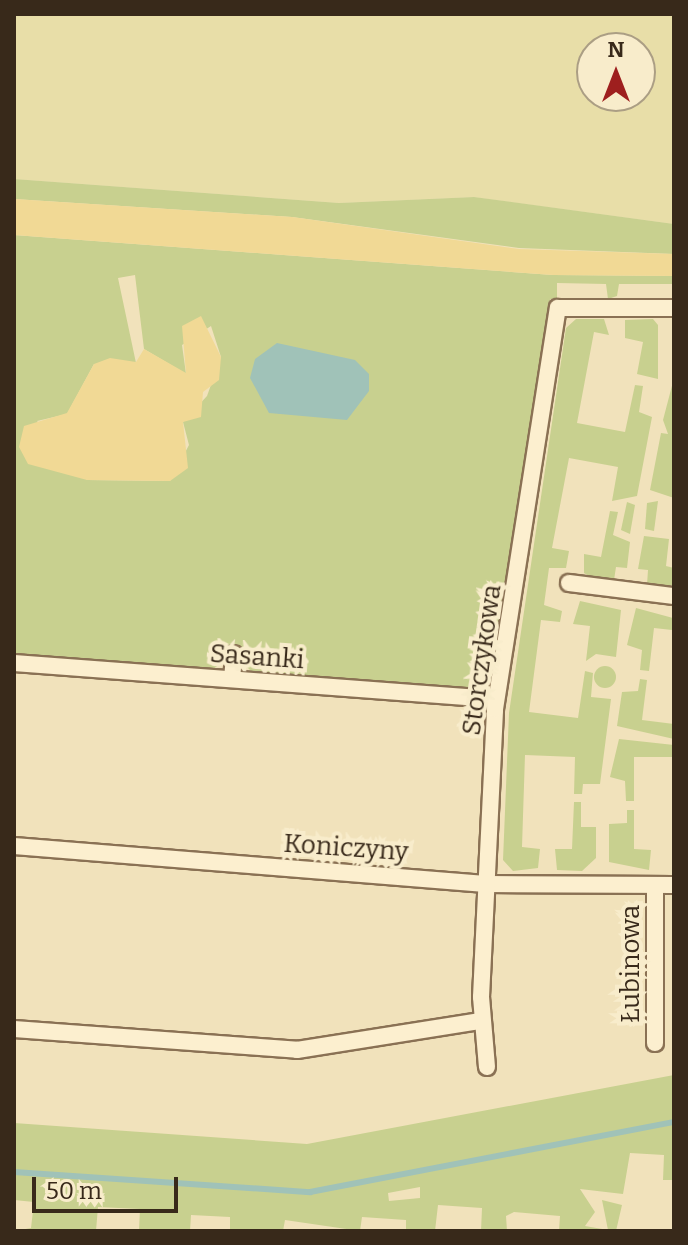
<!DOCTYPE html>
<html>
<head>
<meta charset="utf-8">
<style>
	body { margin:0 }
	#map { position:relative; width:688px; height:1245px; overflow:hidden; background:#f1e2bb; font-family:Bitter,serif }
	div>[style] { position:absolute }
	.farmland>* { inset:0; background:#e8dea8 }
	.green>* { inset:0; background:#c8d08f }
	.round { border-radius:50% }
	.sand>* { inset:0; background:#f1d995 }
	.water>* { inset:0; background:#a0c2b8 }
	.stream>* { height:6px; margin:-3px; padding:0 3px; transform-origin:3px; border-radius:3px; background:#a0c2b8 }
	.roads { filter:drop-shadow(2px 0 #8a7154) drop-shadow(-2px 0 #8a7154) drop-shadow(0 2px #8a7154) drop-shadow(0 -2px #8a7154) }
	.minor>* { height:16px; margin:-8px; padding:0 8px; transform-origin:8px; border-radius:8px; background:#fcefcf }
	span { translate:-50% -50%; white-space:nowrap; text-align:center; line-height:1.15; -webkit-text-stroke:8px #f8eccb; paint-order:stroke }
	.street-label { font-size:26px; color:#38291a }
	.frame { position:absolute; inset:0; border:16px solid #38291a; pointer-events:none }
	.north { position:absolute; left:576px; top:32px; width:80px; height:80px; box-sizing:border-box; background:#f8eccb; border:2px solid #ab9e84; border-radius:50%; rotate:0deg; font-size:22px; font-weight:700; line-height:32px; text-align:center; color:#38291a }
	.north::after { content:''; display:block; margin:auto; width:28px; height:36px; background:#9e1f1e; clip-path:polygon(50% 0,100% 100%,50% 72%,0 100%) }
	.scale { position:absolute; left:32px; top:1177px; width:146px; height:36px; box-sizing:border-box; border:4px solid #38291a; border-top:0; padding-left:10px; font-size:24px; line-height:28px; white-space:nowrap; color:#38291a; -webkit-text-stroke:6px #f8eccb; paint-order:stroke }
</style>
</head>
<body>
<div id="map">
	<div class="farmland">
		<div style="clip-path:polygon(evenodd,14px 14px,674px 14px,674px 224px,473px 197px,339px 203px,14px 179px,14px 14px,592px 48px,640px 48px,640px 96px,592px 96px,592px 48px)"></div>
	</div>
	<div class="green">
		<div style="clip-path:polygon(14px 179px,339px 203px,474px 197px,674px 224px,674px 254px,519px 248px,292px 217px,14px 199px)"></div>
		<div style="clip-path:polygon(evenodd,14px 235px,553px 275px,674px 276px,674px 284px,619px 284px,617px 296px,608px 299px,606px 284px,557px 283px,557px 298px,550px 299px,489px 684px,471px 689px,253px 673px,234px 654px,213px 669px,14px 654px,14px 235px,135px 275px,144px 349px,186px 374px,182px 345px,211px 326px,221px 357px,207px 396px,183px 422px,189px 445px,170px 481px,87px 480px,37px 421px,67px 414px,94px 364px,136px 363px,118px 278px,135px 275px)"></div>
		<div style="clip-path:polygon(576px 319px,604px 319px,609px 335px,594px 332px,577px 423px,625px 432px,635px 385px,643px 386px,639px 412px,652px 417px,637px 496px,612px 501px,618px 467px,569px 458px,552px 548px,569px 551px,566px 568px,549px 568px,544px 605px,562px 611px,560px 622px,541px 620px,529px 712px,578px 718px,585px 671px,593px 673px,591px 697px,611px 699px,600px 784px,583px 784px,582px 794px,574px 794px,575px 757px,525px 755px,522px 847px,540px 849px,538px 868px,513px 871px,503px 860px,509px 713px,566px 328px)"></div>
		<div style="clip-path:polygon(653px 319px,658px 325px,658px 379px,637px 374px,643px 342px,625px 338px,625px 320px)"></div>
		<div style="clip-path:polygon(674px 378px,674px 498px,650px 490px,661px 433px,668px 434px,663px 420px)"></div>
		<div style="clip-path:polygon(658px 501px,654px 531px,645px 529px,647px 503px)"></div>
		<div style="clip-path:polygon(627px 502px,635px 505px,630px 534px,621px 530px)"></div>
		<div style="clip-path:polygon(610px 511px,618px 512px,613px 535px,630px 542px,627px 568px,616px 567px,614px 580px,594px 579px,584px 573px,584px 554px,601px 557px)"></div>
		<div style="clip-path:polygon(644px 536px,669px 539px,666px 566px,674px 568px,674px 585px,647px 585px,648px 570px,638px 569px)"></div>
		<div style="clip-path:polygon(580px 601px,621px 610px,616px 657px,596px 654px,586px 661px,590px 626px,573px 624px)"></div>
		<div style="clip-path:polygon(636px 608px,673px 618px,672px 630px,654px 628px,649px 671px,640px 670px,642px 650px,627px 645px)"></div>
		<div class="round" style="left:594px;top:666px;width:22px;height:22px"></div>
		<div style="clip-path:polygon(640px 679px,647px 680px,642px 720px,674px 724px,674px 739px,617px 726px,622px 692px,638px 691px)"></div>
		<div style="clip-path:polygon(619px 739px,674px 745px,674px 757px,634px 757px,634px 801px,626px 801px,625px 781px,610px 777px)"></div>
		<div style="clip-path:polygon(574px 802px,581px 802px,581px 827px,596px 827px,596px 858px,582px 871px,557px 870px,555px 849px,572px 849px)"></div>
		<div style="clip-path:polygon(627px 810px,634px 810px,634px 849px,651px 850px,649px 870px,609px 862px,609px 824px,627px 823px)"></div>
		<div style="clip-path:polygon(evenodd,674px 1075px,674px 1180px,663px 1180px,664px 1155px,630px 1153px,623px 1194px,580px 1189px,595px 1212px,585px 1226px,608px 1230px,602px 1200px,622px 1205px,616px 1231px,559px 1231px,560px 1216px,514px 1212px,506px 1216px,507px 1231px,481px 1231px,482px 1208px,438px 1205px,435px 1231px,406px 1231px,406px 1220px,362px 1217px,360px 1231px,285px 1220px,283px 1231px,230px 1231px,230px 1217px,191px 1215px,190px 1231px,139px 1231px,140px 1209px,98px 1207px,96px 1231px,14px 1231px,31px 1228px,34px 1202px,14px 1200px,14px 1123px,307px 1144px,674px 1075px,420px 1187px,420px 1198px,389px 1201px,388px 1193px,420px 1187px)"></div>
	</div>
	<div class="sand">
		<div style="clip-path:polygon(14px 199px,292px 217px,519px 249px,674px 254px,674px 276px,553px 275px,14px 235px)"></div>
		<div style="clip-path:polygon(201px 316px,221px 357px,219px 380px,203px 392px,201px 417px,183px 422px,188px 468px,170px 481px,87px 480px,28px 464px,19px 447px,24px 426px,67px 413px,94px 364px,110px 358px,136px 362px,144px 349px,186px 373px,182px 326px)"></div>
	</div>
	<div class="water">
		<div style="clip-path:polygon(277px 343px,355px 360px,369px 374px,369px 391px,347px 420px,269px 413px,250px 378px,255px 359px)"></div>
	</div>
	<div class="stream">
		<div style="left:14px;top:1172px;width:297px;rotate:3.9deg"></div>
		<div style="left:310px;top:1192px;width:371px;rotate:-10.9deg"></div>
	</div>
	<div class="roads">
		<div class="minor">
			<div style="left:569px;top:583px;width:106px;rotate:7.1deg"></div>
			<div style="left:14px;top:663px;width:483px;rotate:4.3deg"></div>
			<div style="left:232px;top:679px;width:25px;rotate:-85deg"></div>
			<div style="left:14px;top:846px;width:476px;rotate:4.6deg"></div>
			<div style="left:488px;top:884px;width:186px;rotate:0.3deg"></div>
			<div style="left:14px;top:1029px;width:284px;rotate:4.2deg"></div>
			<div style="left:297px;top:1050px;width:186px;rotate:-9deg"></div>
			<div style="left:655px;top:1043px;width:158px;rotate:-90deg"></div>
			<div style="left:487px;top:1067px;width:70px;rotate:-94.9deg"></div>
			<div style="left:481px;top:997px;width:288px;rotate:-87.2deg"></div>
			<div style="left:495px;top:709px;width:406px;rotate:-81.1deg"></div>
			<div style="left:558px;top:308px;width:116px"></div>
		</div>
	</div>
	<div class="street-label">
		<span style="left:257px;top:657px;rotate:4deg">Sasanki</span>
		<span style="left:482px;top:660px;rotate:-82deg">Storczykowa</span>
		<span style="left:346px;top:848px;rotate:4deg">Koniczyny</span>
		<span style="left:631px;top:964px;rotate:-90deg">Łubinowa</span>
	</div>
	<div class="frame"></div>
	<div class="north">N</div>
	<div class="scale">50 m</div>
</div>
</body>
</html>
